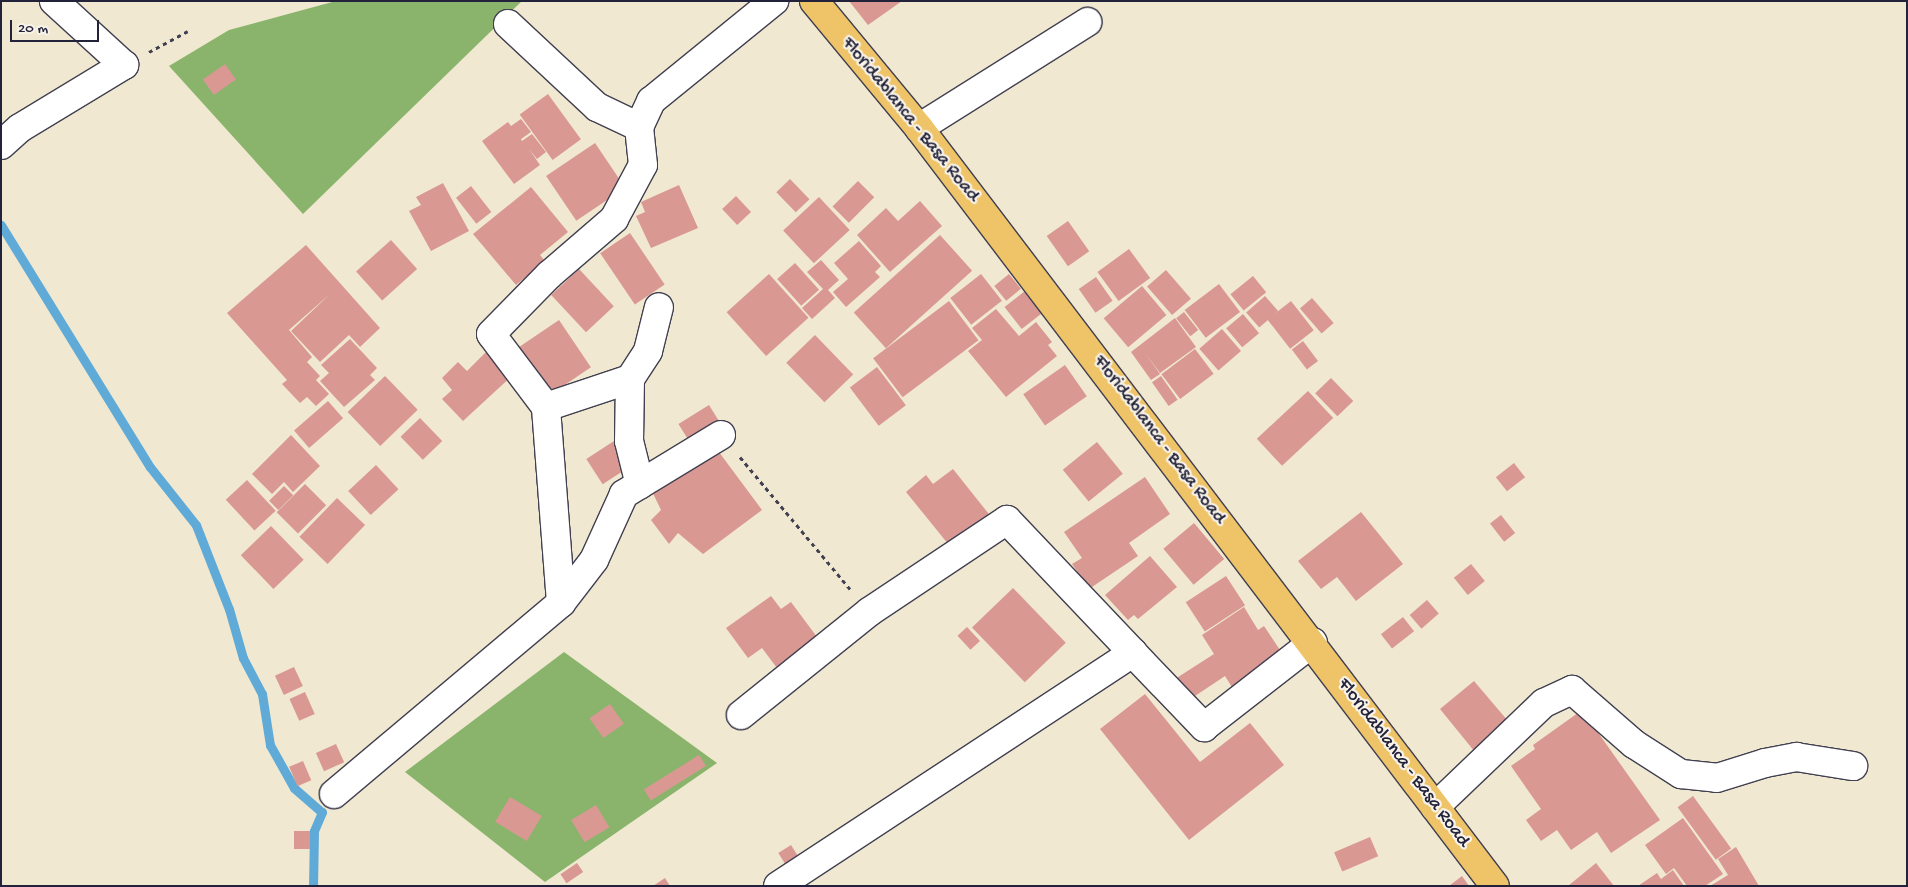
<!DOCTYPE html>
<html>
<head>
<meta charset="utf-8">
<style>
	body { margin:0 }
	#map { position:relative; width:1908px; height:887px; overflow:hidden; background:#f0e8d0; font-family:"Gochi Hand",sans-serif }
	div>[style] { position:absolute }
	.forest>* { inset:0; background:#8ab46c }
	.stream>* { height:9px; margin:-4.5px; padding:0 4.5px; transform-origin:4.5px; border-radius:4.5px; background:#5faad7 }
	.building>* { inset:0; background:#da9893; transform-origin:0 0 }
	.path>* { height:3px; margin-top:-1.5px; transform-origin:0; background:repeating-linear-gradient(90deg,#414051 0 4px,transparent 0 8px) }
	.roads { filter:drop-shadow(1px 0 #414051) drop-shadow(-1px 0 #414051) drop-shadow(0 1px #414051) drop-shadow(0 -1px #414051) }
	.minor>* { height:28px; margin:-14px; padding:0 14px; transform-origin:14px; border-radius:14px; background:#fff }
	.major>* { height:28px; margin:-14px; padding:0 14px; transform-origin:14px; border-radius:14px; background:#efc469 }
	span { translate:-50% -50%; white-space:nowrap; text-align:center; line-height:1.15; -webkit-text-stroke:4.5px #f7f3e8; paint-order:stroke }
	.street-label { font-size:19px; color:#22223b }
	.frame { position:absolute; inset:0; border:2px solid #22223b; pointer-events:none }
	.scale { position:absolute; left:10px; top:20px; width:89px; height:22px; box-sizing:border-box; border:2px solid #22223b; border-top:0; padding-left:6px; font-size:15px; line-height:18px; white-space:nowrap; color:#22223b; -webkit-text-stroke:4px #f7f3e8; paint-order:stroke }
</style>
</head>
<body>
<div id="map">
	<div class="forest">
		<div style="clip-path:polygon(336px 1px,522px 1px,303px 214px,169px 66px,229px 30px)"></div>
		<div style="clip-path:polygon(564px 652px,717px 763px,545px 882px,405px 772px)"></div>
	</div>
	<div class="stream">
		<div style="left:1px;top:225px;width:284px;rotate:58.4deg"></div>
		<div style="left:150px;top:467px;width:74px;rotate:51.6deg"></div>
		<div style="left:196px;top:525px;width:90px;rotate:68.6deg"></div>
		<div style="left:229px;top:609px;width:51px;rotate:74.1deg"></div>
		<div style="left:243px;top:658px;width:41px;rotate:62.2deg"></div>
		<div style="left:262px;top:694px;width:52px;rotate:81.1deg"></div>
		<div style="left:270px;top:745px;width:49px;rotate:60.8deg"></div>
		<div style="left:294px;top:788px;width:37px;rotate:41deg"></div>
		<div style="left:322px;top:812px;width:21px;rotate:113deg"></div>
		<div style="left:314px;top:831px;width:55px;rotate:91deg"></div>
	</div>
	<div class="building">
		<div style="clip-path:polygon(849px 1px,902px 1px,868px 25px)"></div>
		<div style="left:225px;top:64px;width:19px;height:27px;rotate:55deg"></div>
		<div style="left:548px;top:94px;width:56px;height:35px;rotate:54deg"></div>
		<div style="clip-path:polygon(521px 119px,531px 132px,521px 139px,522px 141px,532px 134px,546px 152px,537px 159px,529px 149px,540px 165px,514px 184px,482px 141px,508px 122px,511px 126px)"></div>
		<div style="left:595px;top:143px;width:54px;height:59px;rotate:56deg"></div>
		<div style="left:790px;top:179px;width:28px;height:19px;rotate:46deg"></div>
		<div style="left:858px;top:181px;width:23px;height:36px;rotate:45deg"></div>
		<div style="clip-path:polygon(443px 183px,469px 231px,431px 251px,409px 211px,421px 205px,416px 197px)"></div>
		<div style="clip-path:polygon(679px 185px,698px 228px,651px 248px,636px 216px,645px 212px,641px 202px)"></div>
		<div style="left:471px;top:186px;width:33px;height:19px;rotate:52deg"></div>
		<div style="clip-path:polygon(531px 187px,568px 232px,540px 255px,545px 261px,516px 285px,473px 234px)"></div>
		<div style="left:736px;top:196px;width:22px;height:19px;rotate:47deg"></div>
		<div style="left:819px;top:197px;width:45px;height:49px;rotate:47deg"></div>
		<div style="clip-path:polygon(920px 201px,942px 226px,890px 272px,857px 235px,886px 208px,898px 221px)"></div>
		<div style="left:1068px;top:221px;width:37px;height:26px;rotate:55deg"></div>
		<div style="left:630px;top:233px;width:62px;height:36px;rotate:56deg"></div>
		<div style="left:940px;top:235px;width:48px;height:116px;rotate:48deg"></div>
		<div style="left:391px;top:240px;width:39px;height:47px;rotate:48deg"></div>
		<div style="clip-path:polygon(859px 241px,881px 266px,875px 272px,880px 277px,846px 307px,833px 292px,848px 279px,834px 263px)"></div>
		<div style="clip-path:polygon(306px 245px,380px 328px,360px 347px,349px 335px,320px 362px,291px 331px,330px 294px,289px 330px,312px 357px,307px 362px,320px 376px,316px 380px,329px 394px,316px 406px,307px 397px,300px 403px,282px 384px,287px 380px,227px 313px)"></div>
		<div style="left:1129px;top:249px;width:36px;height:39px;rotate:54deg"></div>
		<div style="clip-path:polygon(821px 260px,839px 280px,828px 290px,835px 298px,812px 319px,802px 308px,823px 289px,807px 272px)"></div>
		<div style="left:795px;top:263px;width:36px;height:24px;rotate:48deg"></div>
		<div style="left:579px;top:269px;width:51px;height:38px;rotate:47deg"></div>
		<div style="left:1166px;top:270px;width:38px;height:25px;rotate:49deg"></div>
		<div style="left:769px;top:274px;width:59px;height:57px;rotate:48deg"></div>
		<div style="left:981px;top:274px;width:34px;height:39px;rotate:52deg"></div>
		<div style="left:1009px;top:274px;width:19px;height:19px;rotate:51deg"></div>
		<div style="left:1253px;top:276px;width:21px;height:29px;rotate:51deg"></div>
		<div style="left:1096px;top:277px;width:29px;height:21px;rotate:55deg"></div>
		<div style="left:1219px;top:284px;width:35px;height:43px;rotate:53deg"></div>
		<div style="left:1142px;top:286px;width:38px;height:50px;rotate:50deg"></div>
		<div style="left:1025px;top:291px;width:28px;height:26px;rotate:52deg"></div>
		<div style="left:1265px;top:296px;width:20px;height:25px;rotate:49deg"></div>
		<div style="left:1312px;top:298px;width:33px;height:16px;rotate:49deg"></div>
		<div style="left:949px;top:301px;width:49px;height:95px;rotate:53deg"></div>
		<div style="left:1291px;top:301px;width:37px;height:30px;rotate:52deg"></div>
		<div style="clip-path:polygon(996px 309px,1019px 336px,1036px 322px,1052px 342px,1048px 345px,1057px 356px,1006px 397px,968px 351px,982px 340px,972px 328px)"></div>
		<div style="left:1184px;top:312px;width:23px;height:10px;rotate:52deg"></div>
		<div style="left:1243px;top:314px;width:25px;height:22px;rotate:50deg"></div>
		<div style="clip-path:polygon(1175px 318px,1196px 347px,1160px 373px,1145px 353px,1160px 374px,1151px 380px,1131px 352px)"></div>
		<div style="left:559px;top:320px;width:57px;height:53px;rotate:56deg"></div>
		<div style="left:1222px;top:329px;width:29px;height:30px;rotate:49deg"></div>
		<div style="left:815px;top:335px;width:55px;height:40px;rotate:46deg"></div>
		<div style="clip-path:polygon(350px 339px,377px 368px,370px 375px,375px 380px,344px 407px,320px 381px,329px 373px,321px 365px)"></div>
		<div style="left:1303px;top:341px;width:25px;height:14px;rotate:53deg"></div>
		<div style="clip-path:polygon(490px 348px,514px 374px,463px 421px,442px 399px,452px 390px,442px 378px,458px 362px,467px 371px)"></div>
		<div style="left:1195px;top:349px;width:31px;height:42px;rotate:53deg"></div>
		<div style="left:1065px;top:365px;width:38px;height:51px;rotate:55deg"></div>
		<div style="left:877px;top:367px;width:48px;height:34px;rotate:53deg"></div>
		<div style="left:385px;top:376px;width:47px;height:52px;rotate:46deg"></div>
		<div style="left:1161px;top:376px;width:29px;height:11px;rotate:55deg"></div>
		<div style="left:1331px;top:378px;width:32px;height:22px;rotate:46deg"></div>
		<div style="left:1308px;top:391px;width:37px;height:70px;rotate:47deg"></div>
		<div style="left:328px;top:401px;width:23px;height:45px;rotate:49deg"></div>
		<div style="left:709px;top:405px;width:22px;height:36px;rotate:58deg"></div>
		<div style="left:420px;top:418px;width:32px;height:27px;rotate:46deg"></div>
		<div style="clip-path:polygon(291px 435px,320px 466px,293px 492px,284px 482px,272px 494px,252px 474px)"></div>
		<div style="left:614px;top:441px;width:30px;height:33px;rotate:57deg"></div>
		<div style="left:1097px;top:442px;width:41px;height:44px;rotate:51deg"></div>
		<div style="clip-path:polygon(713px 444px,762px 510px,703px 554px,678px 533px,669px 544px,651px 520px,661px 510px,648px 483px)"></div>
		<div style="left:1514px;top:463px;width:18px;height:23px;rotate:52deg"></div>
		<div style="left:376px;top:465px;width:33px;height:38px;rotate:47deg"></div>
		<div style="clip-path:polygon(953px 469px,992px 518px,953px 550px,906px 492px,926px 475px,933px 484px)"></div>
		<div style="clip-path:polygon(1145px 477px,1170px 514px,1129px 543px,1138px 556px,1089px 589px,1072px 564px,1082px 558px,1064px 532px)"></div>
		<div style="left:247px;top:480px;width:42px;height:29px;rotate:47deg"></div>
		<div style="left:305px;top:484px;width:30px;height:40px;rotate:45deg"></div>
		<div style="left:284px;top:486px;width:13px;height:21px;rotate:45deg"></div>
		<div style="left:337px;top:498px;width:39px;height:54px;rotate:44deg"></div>
		<div style="clip-path:polygon(1361px 512px,1403px 564px,1356px 601px,1337px 577px,1321px 589px,1298px 561px)"></div>
		<div style="left:1501px;top:515px;width:23px;height:14px;rotate:52deg"></div>
		<div style="left:1194px;top:523px;width:47px;height:40px;rotate:50deg"></div>
		<div style="left:271px;top:526px;width:47px;height:42px;rotate:46deg"></div>
		<div style="clip-path:polygon(1150px 556px,1177px 587px,1138px 619px,1134px 615px,1128px 620px,1105px 595px)"></div>
		<div style="left:1471px;top:564px;width:22px;height:22px;rotate:51deg"></div>
		<div style="left:1226px;top:576px;width:35px;height:48px;rotate:57deg"></div>
		<div style="left:1013px;top:588px;width:76px;height:57px;rotate:46deg"></div>
		<div style="clip-path:polygon(771px 596px,781px 609px,791px 602px,817px 637px,783px 676px,762px 648px,748px 658px,726px 628px)"></div>
		<div style="left:1427px;top:600px;width:18px;height:23px;rotate:49deg"></div>
		<div style="clip-path:polygon(1244px 607px,1258px 630px,1264px 626px,1286px 659px,1235px 692px,1225px 676px,1189px 700px,1175px 679px,1214px 654px,1202px 635px)"></div>
		<div style="left:1403px;top:617px;width:18px;height:28px;rotate:52deg"></div>
		<div style="left:967px;top:627px;width:19px;height:13px;rotate:47deg"></div>
		<div style="left:294px;top:667px;width:21px;height:21px;rotate:65deg"></div>
		<div style="clip-path:polygon(1474px 681px,1508px 721px,1479px 757px,1440px 709px)"></div>
		<div style="left:305px;top:692px;width:24px;height:17px;rotate:66deg"></div>
		<div style="clip-path:polygon(1145px 694px,1200px 762px,1250px 723px,1284px 765px,1189px 840px,1100px 729px)"></div>
		<div style="left:610px;top:704px;width:24px;height:25px;rotate:55deg"></div>
		<div style="clip-path:polygon(1582px 710px,1660px 820px,1611px 853px,1597px 832px,1571px 850px,1557px 830px,1541px 841px,1526px 820px,1541px 809px,1511px 766px,1535px 749px,1533px 745px)"></div>
		<div style="left:336px;top:744px;width:20px;height:22px;rotate:66deg"></div>
		<div style="left:699px;top:755px;width:13px;height:65px;rotate:58deg"></div>
		<div style="left:303px;top:761px;width:21px;height:15px;rotate:67deg"></div>
		<div style="left:1693px;top:796px;width:65px;height:19px;rotate:54deg"></div>
		<div style="left:510px;top:797px;width:37px;height:29px;rotate:31deg"></div>
		<div style="left:596px;top:805px;width:26px;height:29px;rotate:59deg"></div>
		<div style="clip-path:polygon(1683px 818px,1723px 874px,1705px 886px,1687px 886px,1674px 868px,1666px 874px,1645px 845px)"></div>
		<div style="left:294px;top:831px;width:16px;height:18px"></div>
		<div style="left:1370px;top:837px;width:21px;height:39px;rotate:67deg"></div>
		<div style="left:791px;top:845px;width:19px;height:15px;rotate:58deg"></div>
		<div style="clip-path:polygon(1736px 847px,1759px 886px,1710px 886px,1728px 875px,1718px 859px)"></div>
		<div style="left:577px;top:863px;width:11px;height:20px;rotate:56deg"></div>
		<div style="clip-path:polygon(1596px 863px,1614px 886px,1568px 886px)"></div>
		<div style="clip-path:polygon(1673px 870px,1684px 886px,1638px 886px,1657px 873px,1661px 879px)"></div>
		<div style="clip-path:polygon(1462px 876px,1469px 886px,1449px 886px)"></div>
		<div style="clip-path:polygon(665px 878px,670px 886px,653px 886px)"></div>
	</div>
	<div class="path">
		<div style="left:149px;top:52px;width:44px;rotate:-28.3deg"></div>
		<div style="left:740px;top:457px;width:173px;rotate:50.2deg"></div>
	</div>
	<div class="roads">
		<div class="minor">
			<div style="left:508px;top:24px;width:122px;rotate:43deg"></div>
			<div style="left:597px;top:107px;width:47px;rotate:25.5deg"></div>
			<div style="left:919px;top:128px;width:199px;rotate:-32.2deg"></div>
			<div style="left:1px;top:145px;width:25px;rotate:-42deg"></div>
			<div style="left:20px;top:128px;width:122px;rotate:-31.2deg"></div>
			<div style="left:124px;top:65px;width:95px;rotate:-137.6deg"></div>
			<div style="left:630px;top:379px;width:62px;rotate:90.9deg"></div>
			<div style="left:629px;top:441px;width:45px;rotate:76deg"></div>
			<div style="left:546px;top:407px;width:89px;rotate:-18.4deg"></div>
			<div style="left:630px;top:379px;width:33px;rotate:-57deg"></div>
			<div style="left:648px;top:351px;width:45px;rotate:-76deg"></div>
			<div style="left:721px;top:435px;width:114px;rotate:148.7deg"></div>
			<div style="left:624px;top:494px;width:72px;rotate:114.4deg"></div>
			<div style="left:594px;top:560px;width:54px;rotate:127.5deg"></div>
			<div style="left:561px;top:603px;width:197px;rotate:-94.4deg"></div>
			<div style="left:546px;top:407px;width:91px;rotate:-127deg"></div>
			<div style="left:491px;top:334px;width:83px;rotate:-45.5deg"></div>
			<div style="left:549px;top:275px;width:86px;rotate:-40.7deg"></div>
			<div style="left:614px;top:219px;width:61px;rotate:-61.8deg"></div>
			<div style="left:643px;top:165px;width:38px;rotate:-96deg"></div>
			<div style="left:639px;top:127px;width:29px;rotate:-65deg"></div>
			<div style="left:651px;top:101px;width:159px;rotate:-39.1deg"></div>
			<div style="left:741px;top:715px;width:164px;rotate:-38.8deg"></div>
			<div style="left:869px;top:612px;width:166px;rotate:-33.7deg"></div>
			<div style="left:1007px;top:520px;width:183px;rotate:46.5deg"></div>
			<div style="left:334px;top:794px;width:297px;rotate:-40.1deg"></div>
			<div style="left:1435px;top:807px;width:151px;rotate:-43.7deg"></div>
			<div style="left:1544px;top:703px;width:31px;rotate:-25deg"></div>
			<div style="left:1572px;top:690px;width:82px;rotate:41.1deg"></div>
			<div style="left:1634px;top:744px;width:56px;rotate:32.6deg"></div>
			<div style="left:1681px;top:774px;width:36px;rotate:6deg"></div>
			<div style="left:1717px;top:778px;width:50px;rotate:-17.4deg"></div>
			<div style="left:1765px;top:763px;width:32px;rotate:-11deg"></div>
			<div style="left:1796px;top:757px;width:58px;rotate:9deg"></div>
			<div style="left:778px;top:886px;width:425px;rotate:-33.3deg"></div>
			<div style="left:1133px;top:653px;width:103px;rotate:46.2deg"></div>
			<div style="left:1204px;top:727px;width:138px;rotate:-37.9deg"></div>
		</div>
		<div class="major">
			<div style="left:814px;top:1px;width:165px;rotate:50.4deg"></div>
			<div style="left:919px;top:128px;width:952px;rotate:52.77deg"></div>
		</div>
	</div>
	<div class="street-label">
		<span style="left:910px;top:120px;rotate:51deg">Floridablanca - Basa Road</span>
		<span style="left:1159px;top:440px;rotate:53deg">Floridablanca - Basa Road</span>
		<span style="left:1403px;top:763px;rotate:53deg">Floridablanca - Basa Road</span>
	</div>
	<div class="frame"></div>
	<div class="scale">20 m</div>
</div>
</body>
</html>
